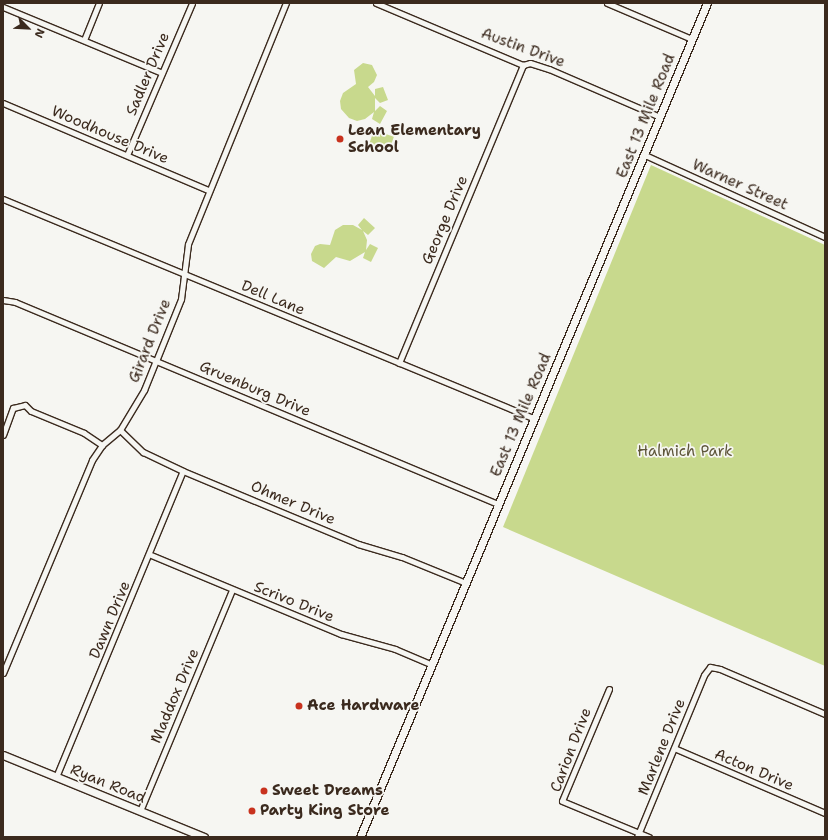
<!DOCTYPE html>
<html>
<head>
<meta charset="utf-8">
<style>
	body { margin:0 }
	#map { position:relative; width:828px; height:840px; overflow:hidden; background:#f6f6f2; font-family:"Shantell Sans",sans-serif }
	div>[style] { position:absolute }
	.green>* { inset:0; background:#c8d98d; transform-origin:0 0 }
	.roads { filter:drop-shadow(1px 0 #3b2a1e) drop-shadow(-1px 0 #3b2a1e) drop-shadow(0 1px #3b2a1e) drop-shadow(0 -1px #3b2a1e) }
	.street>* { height:5px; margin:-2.5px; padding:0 2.5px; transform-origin:2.5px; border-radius:2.5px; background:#f6f6f2 }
	.secondary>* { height:7px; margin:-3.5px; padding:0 3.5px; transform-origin:3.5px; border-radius:3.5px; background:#f6f6f2 }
	.dots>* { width:11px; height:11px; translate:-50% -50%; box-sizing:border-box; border:2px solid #f6f6f2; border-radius:50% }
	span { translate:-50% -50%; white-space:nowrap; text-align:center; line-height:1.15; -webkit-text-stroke:3.5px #f6f6f2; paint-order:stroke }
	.street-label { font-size:15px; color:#3b2a1e }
	.poi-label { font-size:15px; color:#3b2a1e; font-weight:700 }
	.left { translate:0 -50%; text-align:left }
	.park-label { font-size:15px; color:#5e563a }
	.frame { position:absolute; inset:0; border:4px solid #3b2a1e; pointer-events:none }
	.north { position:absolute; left:8px; top:8px; width:40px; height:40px; -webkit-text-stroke:3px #f6f6f2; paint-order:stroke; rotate:114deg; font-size:11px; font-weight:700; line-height:16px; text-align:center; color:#3b2a1e }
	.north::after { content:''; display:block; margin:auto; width:14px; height:18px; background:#3b2a1e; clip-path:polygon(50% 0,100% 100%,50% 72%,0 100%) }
</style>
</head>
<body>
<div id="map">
	<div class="green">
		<div style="clip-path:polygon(363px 63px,372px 65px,377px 75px,374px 82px,368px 87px,375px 96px,375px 89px,383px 87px,388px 100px,380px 103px,375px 98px,375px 111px,380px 106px,387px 111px,380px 124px,372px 119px,374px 112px,365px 119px,357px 121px,349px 118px,341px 109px,340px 101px,343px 93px,356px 84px,354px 70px)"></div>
		<div style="left:374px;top:130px;width:21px;height:14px;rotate:19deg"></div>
		<div style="clip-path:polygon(651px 165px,825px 245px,825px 666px,503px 527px)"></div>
		<div style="clip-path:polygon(364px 218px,375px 228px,368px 235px,363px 231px,367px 240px,366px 250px,370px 244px,378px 248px,371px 262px,363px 258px,365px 252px,350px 261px,336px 257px,324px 268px,312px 261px,311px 254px,315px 246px,320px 244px,330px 245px,335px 230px,343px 225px,353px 225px,362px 230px,358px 225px)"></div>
	</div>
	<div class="roads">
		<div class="street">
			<div style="left:376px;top:3px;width:160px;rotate:22.9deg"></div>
			<div style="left:523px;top:65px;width:7px;rotate:-16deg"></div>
			<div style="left:530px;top:63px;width:20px;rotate:18deg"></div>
			<div style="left:549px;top:69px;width:121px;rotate:23.4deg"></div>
			<div style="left:607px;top:3px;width:92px;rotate:23deg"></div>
			<div style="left:3px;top:7px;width:172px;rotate:22.5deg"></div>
			<div style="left:84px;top:40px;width:40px;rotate:-68deg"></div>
			<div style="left:3px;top:103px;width:223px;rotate:23deg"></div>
			<div style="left:127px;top:155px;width:165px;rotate:-66.8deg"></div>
			<div style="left:645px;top:155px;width:198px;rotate:24.5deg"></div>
			<div style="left:3px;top:199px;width:573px;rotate:22.45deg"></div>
			<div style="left:3px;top:300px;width:12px;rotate:9deg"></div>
			<div style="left:15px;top:302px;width:524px;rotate:22.7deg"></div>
			<div style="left:399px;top:363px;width:323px;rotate:-67.4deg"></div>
			<div style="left:120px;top:430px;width:32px;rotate:44deg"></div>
			<div style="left:143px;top:452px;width:44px;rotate:25.4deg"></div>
			<div style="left:183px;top:471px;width:190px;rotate:22.6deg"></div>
			<div style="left:358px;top:544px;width:46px;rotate:16.5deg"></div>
			<div style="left:402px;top:557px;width:69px;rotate:22.1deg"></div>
			<div style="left:3px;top:435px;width:29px;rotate:-70deg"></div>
			<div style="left:13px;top:408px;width:12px;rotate:-14deg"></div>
			<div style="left:25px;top:405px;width:8px;rotate:45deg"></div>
			<div style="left:31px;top:411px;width:57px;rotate:22.5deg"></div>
			<div style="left:84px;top:433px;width:22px;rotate:34deg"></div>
			<div style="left:151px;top:555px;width:206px;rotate:22.6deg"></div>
			<div style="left:341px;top:634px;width:56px;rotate:15.5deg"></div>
			<div style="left:395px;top:649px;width:39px;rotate:23deg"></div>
			<div style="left:3px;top:673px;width:231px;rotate:-67.3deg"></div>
			<div style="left:92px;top:460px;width:18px;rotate:-56deg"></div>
			<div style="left:102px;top:445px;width:23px;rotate:-40deg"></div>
			<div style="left:120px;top:430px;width:47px;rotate:-59deg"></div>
			<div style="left:144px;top:390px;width:31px;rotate:-68deg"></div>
			<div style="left:156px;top:361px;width:67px;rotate:-68deg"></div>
			<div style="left:181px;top:299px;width:55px;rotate:-82.7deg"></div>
			<div style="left:188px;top:244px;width:260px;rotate:-67.9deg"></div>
			<div style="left:609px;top:689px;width:121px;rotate:112.8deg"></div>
			<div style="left:562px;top:801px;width:94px;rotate:22.5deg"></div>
			<div style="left:674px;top:748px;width:164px;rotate:23.3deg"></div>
			<div style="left:56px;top:777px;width:331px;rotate:-67.5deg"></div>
			<div style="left:140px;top:811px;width:239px;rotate:-67.4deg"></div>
			<div style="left:637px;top:837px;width:175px;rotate:-67.5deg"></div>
			<div style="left:704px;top:675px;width:10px;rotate:-53deg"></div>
			<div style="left:710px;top:667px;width:10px;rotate:11deg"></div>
			<div style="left:720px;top:669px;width:114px;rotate:23.2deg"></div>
		</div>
		<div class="secondary">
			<div style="left:3px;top:755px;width:217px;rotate:22.2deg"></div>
			<div style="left:360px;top:837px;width:903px;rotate:-67.41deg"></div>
		</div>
	</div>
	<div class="dots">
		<div style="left:340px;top:139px;background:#c8321e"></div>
		<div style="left:299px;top:706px;background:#c8321e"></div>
		<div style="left:264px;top:791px;background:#c8321e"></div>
		<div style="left:252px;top:811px;background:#c8321e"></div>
	</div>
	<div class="street-label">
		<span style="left:523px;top:48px;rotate:20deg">Austin Drive</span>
		<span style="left:148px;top:74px;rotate:-67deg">Sadler Drive</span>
		<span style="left:646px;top:116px;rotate:-68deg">East 13 Mile Road</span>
		<span style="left:110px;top:135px;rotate:23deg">Woodhouse Drive</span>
		<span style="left:740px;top:185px;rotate:24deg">Warner Street</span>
		<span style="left:445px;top:220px;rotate:-67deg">George Drive</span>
		<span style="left:273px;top:298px;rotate:23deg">Dell Lane</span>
		<span style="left:150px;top:341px;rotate:-68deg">Girard Drive</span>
		<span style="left:255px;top:389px;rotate:23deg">Gruenburg Drive</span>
		<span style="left:521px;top:415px;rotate:-67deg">East 13 Mile Road</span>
		<span style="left:293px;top:503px;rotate:23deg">Ohmer Drive</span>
		<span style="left:294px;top:602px;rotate:22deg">Scrivo Drive</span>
		<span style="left:110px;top:620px;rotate:-67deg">Dawn Drive</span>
		<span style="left:175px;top:696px;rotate:-67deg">Maddox Drive</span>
		<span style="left:662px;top:747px;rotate:-68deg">Marlene Drive</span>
		<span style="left:571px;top:750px;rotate:-69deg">Carion Drive</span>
		<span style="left:754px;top:770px;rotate:23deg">Acton Drive</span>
		<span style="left:108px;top:784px;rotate:22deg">Ryan Road</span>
	</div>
	<div class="poi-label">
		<span class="left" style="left:348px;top:139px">Lean Elementary<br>School</span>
		<span class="left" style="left:307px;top:706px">Ace Hardware</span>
		<span class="left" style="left:272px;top:791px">Sweet Dreams</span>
		<span class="left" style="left:260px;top:811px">Party King Store</span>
	</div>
	<div class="park-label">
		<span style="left:685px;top:452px">Halmich Park</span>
	</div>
	<div class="frame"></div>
	<div class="north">N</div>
</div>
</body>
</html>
